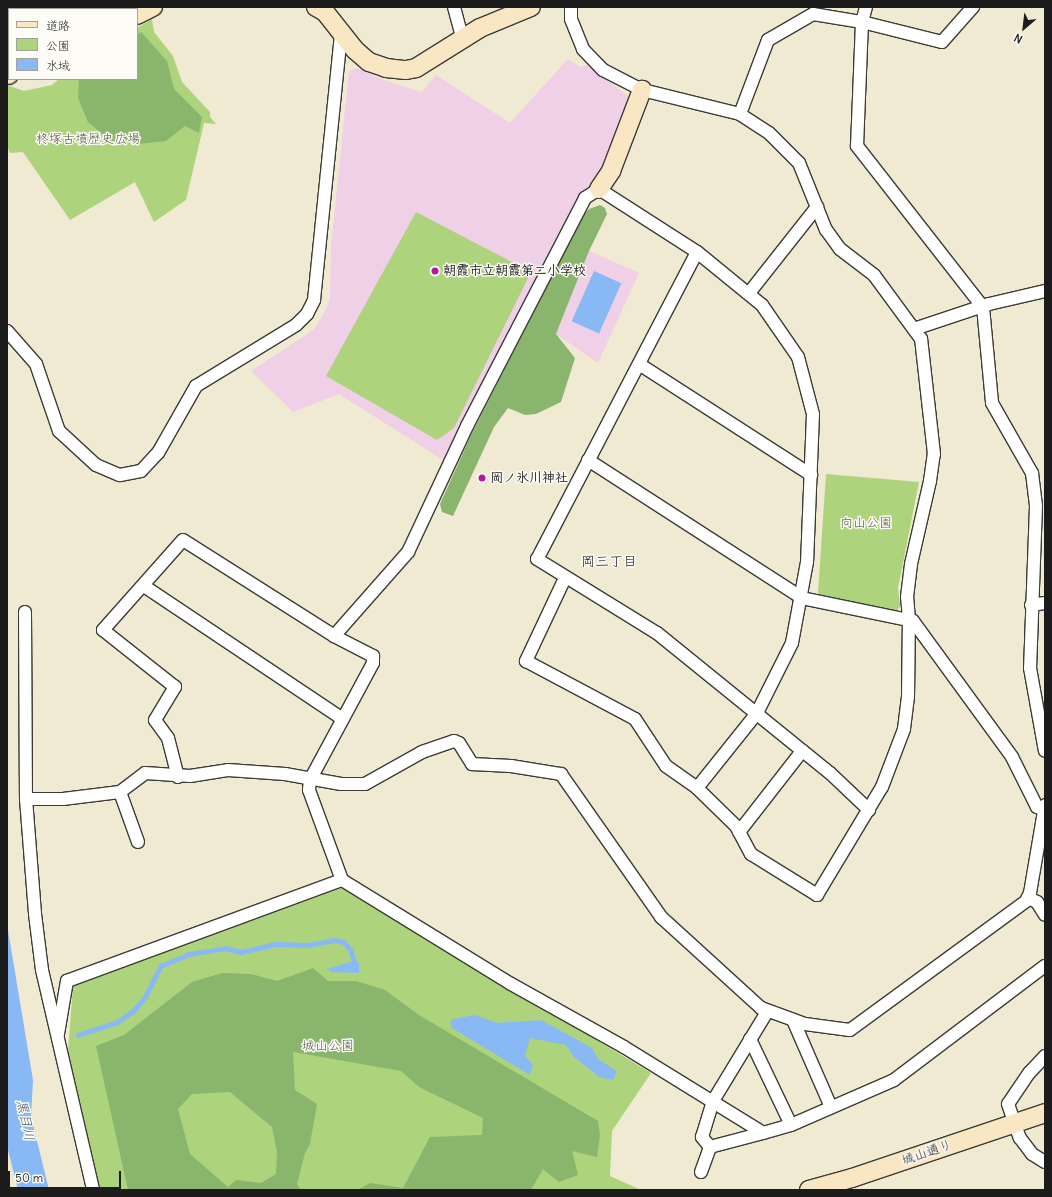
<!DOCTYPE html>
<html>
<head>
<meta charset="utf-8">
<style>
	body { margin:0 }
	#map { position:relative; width:1052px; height:1197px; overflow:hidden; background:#efead1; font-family:Delius,"Klee One",sans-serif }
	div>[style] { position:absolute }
	.built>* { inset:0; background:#efd0e6 }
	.green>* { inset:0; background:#add37c }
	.forest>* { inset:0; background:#8ab56c }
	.water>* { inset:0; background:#89b9f5; transform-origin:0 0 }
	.stream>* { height:4.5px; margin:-2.25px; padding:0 2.25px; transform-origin:2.25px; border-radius:2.25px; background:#89b9f5 }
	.roads { filter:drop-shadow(1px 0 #3c3b37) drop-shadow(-1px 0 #3c3b37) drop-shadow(0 1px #3c3b37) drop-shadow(0 -1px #3c3b37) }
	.street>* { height:12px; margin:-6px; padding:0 6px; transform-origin:6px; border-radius:6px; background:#fff }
	.secondary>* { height:18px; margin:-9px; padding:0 9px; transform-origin:9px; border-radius:9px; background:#f9e7c3 }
	.dots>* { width:11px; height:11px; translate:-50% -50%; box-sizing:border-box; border:2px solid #fdfcf7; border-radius:50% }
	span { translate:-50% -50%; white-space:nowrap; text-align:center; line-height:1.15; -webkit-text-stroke:3px #fdfcf7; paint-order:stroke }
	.park-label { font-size:13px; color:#4f5c3e }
	.poi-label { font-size:13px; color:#1c1c1c; font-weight:700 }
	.left { translate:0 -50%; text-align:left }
	.street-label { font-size:13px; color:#1c1c1c }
	.neighbourhood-label { font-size:14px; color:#1c1c1c }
	.water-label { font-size:14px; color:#485b73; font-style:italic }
	.frame { position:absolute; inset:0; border:8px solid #1c1c1c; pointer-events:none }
	.legend { position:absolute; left:8px; top:8px; width:130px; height:72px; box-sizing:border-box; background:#fdfcf7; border:1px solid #a3a29f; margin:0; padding:5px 7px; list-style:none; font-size:12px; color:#1c1c1c }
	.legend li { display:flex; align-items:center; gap:8px; height:20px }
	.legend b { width:20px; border:1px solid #a3a29f }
	.north { position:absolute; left:1004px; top:8px; width:40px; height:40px; -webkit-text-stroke:3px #fdfcf7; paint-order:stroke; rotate:208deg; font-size:11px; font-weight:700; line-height:16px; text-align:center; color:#1c1c1c }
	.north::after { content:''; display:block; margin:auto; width:14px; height:18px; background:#1c1c1c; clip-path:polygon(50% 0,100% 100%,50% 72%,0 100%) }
	.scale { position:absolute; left:8px; top:1171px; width:113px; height:18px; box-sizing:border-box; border:2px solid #1c1c1c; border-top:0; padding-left:5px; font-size:12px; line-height:14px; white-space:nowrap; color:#1c1c1c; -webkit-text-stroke:3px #fdfcf7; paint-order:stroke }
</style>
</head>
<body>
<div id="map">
	<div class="built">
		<div style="clip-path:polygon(568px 59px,580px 67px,587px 65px,629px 97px,630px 107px,594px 186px,577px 198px,443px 460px,339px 394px,293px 412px,251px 371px,306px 335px,316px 327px,327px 307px,330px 296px,331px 246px,349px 71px,357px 68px,389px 82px,422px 92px,436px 75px,510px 123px)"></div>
		<div style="clip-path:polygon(589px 251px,639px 273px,598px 363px,556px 334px)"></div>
	</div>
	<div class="green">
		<div style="clip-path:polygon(152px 19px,154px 32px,173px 56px,182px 82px,210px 112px,210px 117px,216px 124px,204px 123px,186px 200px,154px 222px,135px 182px,70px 220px,23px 152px,10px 153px,7px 146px,7px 85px,24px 91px,52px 85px,59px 79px,137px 79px,137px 28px)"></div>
		<div style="clip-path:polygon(416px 212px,531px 272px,454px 428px,437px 440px,326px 376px)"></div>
		<div style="clip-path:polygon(826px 474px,919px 482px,898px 588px,900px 607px,896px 611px,821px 597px,818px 593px)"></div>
		<div style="clip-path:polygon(344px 887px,651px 1073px,612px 1131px,610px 1176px,641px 1190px,98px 1190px,68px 1051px,73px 986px)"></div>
	</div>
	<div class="forest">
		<div style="clip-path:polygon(7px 7px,105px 7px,106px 9px,9px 9px,9px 20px)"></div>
		<div style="clip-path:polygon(141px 32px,167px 61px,174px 89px,202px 117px,199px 133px,185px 126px,166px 141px,138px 144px,109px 140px,88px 122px,78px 98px,79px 79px,137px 79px,137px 35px)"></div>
		<div style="clip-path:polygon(600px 205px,605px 208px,607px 214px,589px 251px,556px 334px,575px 358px,561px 402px,536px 414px,525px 415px,508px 408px,494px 427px,453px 516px,442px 512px,440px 504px,472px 433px,583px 216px,589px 209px)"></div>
		<div style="clip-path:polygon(evenodd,313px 968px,328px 981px,356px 981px,385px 990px,419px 1015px,598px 1121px,600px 1136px,597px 1157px,572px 1151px,578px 1175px,559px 1182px,543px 1169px,531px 1190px,357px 1190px,370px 1183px,403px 1188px,430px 1137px,482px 1135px,483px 1118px,419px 1087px,401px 1071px,293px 1052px,295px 1090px,317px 1104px,310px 1144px,305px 1153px,297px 1184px,301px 1190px,128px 1190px,96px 1046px,124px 1035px,192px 982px,222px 973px,251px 974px,277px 981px,313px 968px,230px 1092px,272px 1127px,277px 1152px,276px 1174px,261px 1183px,236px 1180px,228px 1187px,190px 1154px,178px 1109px,192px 1094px,230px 1092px)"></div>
	</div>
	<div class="water">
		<div style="left:594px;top:271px;width:30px;height:55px;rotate:24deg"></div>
		<div style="clip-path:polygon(7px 924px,33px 1080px,31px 1116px,49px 1190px,18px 1190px,7px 1146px)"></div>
		<div style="clip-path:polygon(354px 961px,359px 963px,359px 973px,331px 972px,327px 969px)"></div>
		<div style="clip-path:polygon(475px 1015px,497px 1023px,541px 1020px,592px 1048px,598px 1059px,617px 1071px,613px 1080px,599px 1077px,573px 1056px,566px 1045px,530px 1038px,525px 1056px,533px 1065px,530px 1075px,452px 1028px,450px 1022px,453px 1019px)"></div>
	</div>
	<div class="stream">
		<div style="left:78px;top:1035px;width:40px;rotate:-18deg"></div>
		<div style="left:116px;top:1023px;width:21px;rotate:-35deg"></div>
		<div style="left:133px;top:1011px;width:18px;rotate:-49deg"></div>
		<div style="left:145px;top:997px;width:35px;rotate:-63deg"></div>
		<div style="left:161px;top:966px;width:30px;rotate:-23deg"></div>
		<div style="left:189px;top:954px;width:37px;rotate:-9deg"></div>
		<div style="left:226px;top:948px;width:16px;rotate:15deg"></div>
		<div style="left:241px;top:952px;width:36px;rotate:-13deg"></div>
		<div style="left:276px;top:944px;width:31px;rotate:2deg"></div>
		<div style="left:307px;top:945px;width:28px;rotate:-10deg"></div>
		<div style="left:335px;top:940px;width:9px;rotate:13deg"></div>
		<div style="left:344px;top:942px;width:11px;rotate:49deg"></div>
		<div style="left:351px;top:950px;width:11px;rotate:75deg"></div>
	</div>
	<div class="roads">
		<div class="street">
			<div style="left:454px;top:7px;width:31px;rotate:75deg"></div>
			<div style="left:866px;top:7px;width:16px;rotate:105deg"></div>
			<div style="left:862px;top:22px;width:124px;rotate:92.3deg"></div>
			<div style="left:857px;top:146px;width:204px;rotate:52deg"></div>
			<div style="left:983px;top:307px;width:96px;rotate:84.6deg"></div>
			<div style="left:992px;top:403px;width:81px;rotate:60.3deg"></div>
			<div style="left:1032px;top:473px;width:33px;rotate:83deg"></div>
			<div style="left:1036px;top:506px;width:162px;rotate:92.1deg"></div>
			<div style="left:1030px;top:668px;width:84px;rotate:79.8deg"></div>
			<div style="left:740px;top:114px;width:79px;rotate:-69.3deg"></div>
			<div style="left:768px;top:40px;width:52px;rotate:-30deg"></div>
			<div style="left:813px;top:14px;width:50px;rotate:9.3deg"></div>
			<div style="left:862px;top:22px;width:82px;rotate:14deg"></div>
			<div style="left:942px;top:42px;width:47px;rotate:-48.5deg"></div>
			<div style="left:697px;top:252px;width:346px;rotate:117.5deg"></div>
			<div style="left:537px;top:559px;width:141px;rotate:31.7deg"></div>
			<div style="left:657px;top:633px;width:223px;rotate:39deg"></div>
			<div style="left:830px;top:773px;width:54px;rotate:43.5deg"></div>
			<div style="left:749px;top:293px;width:110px;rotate:-51.7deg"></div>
			<div style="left:914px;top:329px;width:79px;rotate:-18.4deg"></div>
			<div style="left:989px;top:304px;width:57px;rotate:-13.1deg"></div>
			<div style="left:7px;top:331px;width:44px;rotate:48.7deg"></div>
			<div style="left:36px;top:364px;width:71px;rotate:71.1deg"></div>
			<div style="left:59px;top:431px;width:50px;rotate:42.6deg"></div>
			<div style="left:96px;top:465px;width:26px;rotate:23deg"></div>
			<div style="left:120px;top:475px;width:21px;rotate:-11deg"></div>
			<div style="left:141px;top:471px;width:25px;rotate:-47deg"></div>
			<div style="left:158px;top:453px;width:77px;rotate:-60.4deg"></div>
			<div style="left:196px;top:386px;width:117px;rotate:-31.4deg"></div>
			<div style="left:296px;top:325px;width:16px;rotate:-45deg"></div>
			<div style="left:307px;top:314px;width:16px;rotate:-63deg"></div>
			<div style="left:314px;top:300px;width:267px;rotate:-84.2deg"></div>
			<div style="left:639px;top:364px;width:205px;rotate:32.8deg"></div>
			<div style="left:588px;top:460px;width:255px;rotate:32.8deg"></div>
			<div style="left:802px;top:598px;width:113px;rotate:11.7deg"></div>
			<div style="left:913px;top:621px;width:168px;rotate:53.9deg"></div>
			<div style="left:1012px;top:757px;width:56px;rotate:63.4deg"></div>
			<div style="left:1037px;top:807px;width:9px;rotate:21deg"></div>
			<div style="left:565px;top:578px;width:92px;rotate:115.2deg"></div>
			<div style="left:526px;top:661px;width:123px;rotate:28deg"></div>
			<div style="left:635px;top:719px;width:56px;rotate:56.6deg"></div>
			<div style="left:666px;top:766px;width:38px;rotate:35deg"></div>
			<div style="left:697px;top:788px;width:54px;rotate:44.3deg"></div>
			<div style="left:736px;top:826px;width:32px;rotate:62deg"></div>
			<div style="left:751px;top:854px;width:78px;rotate:31.8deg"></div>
			<div style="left:817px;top:895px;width:126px;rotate:-59deg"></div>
			<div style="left:882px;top:787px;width:62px;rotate:-69.2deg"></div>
			<div style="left:904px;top:729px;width:32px;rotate:-83deg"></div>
			<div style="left:908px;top:697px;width:78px;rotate:-89.3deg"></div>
			<div style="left:909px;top:619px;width:22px;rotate:-95deg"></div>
			<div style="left:907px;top:597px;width:33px;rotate:-83deg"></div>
			<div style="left:911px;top:564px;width:85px;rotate:-77.1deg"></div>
			<div style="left:930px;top:481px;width:27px;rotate:-82deg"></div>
			<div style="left:934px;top:454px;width:116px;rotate:-96.4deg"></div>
			<div style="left:921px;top:339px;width:79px;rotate:-126.3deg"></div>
			<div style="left:874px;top:275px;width:43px;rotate:-142.6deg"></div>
			<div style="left:840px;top:249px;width:24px;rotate:-126deg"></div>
			<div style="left:826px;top:230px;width:72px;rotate:-111.9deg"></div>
			<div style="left:799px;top:163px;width:42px;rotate:-135deg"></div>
			<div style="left:769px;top:133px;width:35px;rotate:-147deg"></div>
			<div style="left:740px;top:114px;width:101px;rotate:-166.2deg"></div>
			<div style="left:642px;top:90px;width:44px;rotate:-152.9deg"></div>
			<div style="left:603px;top:70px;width:29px;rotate:-134deg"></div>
			<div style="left:583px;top:49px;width:32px;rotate:-112deg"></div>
			<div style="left:571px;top:19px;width:12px;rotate:-90deg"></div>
			<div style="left:144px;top:586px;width:239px;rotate:33.8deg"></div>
			<div style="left:1031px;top:605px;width:14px;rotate:-8deg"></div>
			<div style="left:25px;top:612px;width:187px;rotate:89.7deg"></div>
			<div style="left:26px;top:799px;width:115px;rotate:85.5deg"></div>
			<div style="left:35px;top:914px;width:56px;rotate:82.9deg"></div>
			<div style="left:42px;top:970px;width:226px;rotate:76.9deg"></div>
			<div style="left:334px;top:636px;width:112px;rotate:-48.6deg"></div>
			<div style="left:408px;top:552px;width:139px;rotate:-64.9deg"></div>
			<div style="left:467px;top:426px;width:257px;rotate:-62.6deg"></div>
			<div style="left:585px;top:198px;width:17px;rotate:-33deg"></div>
			<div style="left:599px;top:189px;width:117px;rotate:32.7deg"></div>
			<div style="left:697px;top:252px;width:84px;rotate:39.2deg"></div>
			<div style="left:762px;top:305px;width:63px;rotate:55.3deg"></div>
			<div style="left:798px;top:357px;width:59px;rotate:75.3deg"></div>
			<div style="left:813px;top:414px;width:148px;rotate:92.3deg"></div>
			<div style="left:807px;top:562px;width:82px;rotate:100.5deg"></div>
			<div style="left:792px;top:643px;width:78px;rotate:116.6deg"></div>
			<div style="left:757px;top:713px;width:96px;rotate:128.7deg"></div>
			<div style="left:178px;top:777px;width:40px;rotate:-104.4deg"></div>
			<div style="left:168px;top:738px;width:22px;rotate:-126deg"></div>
			<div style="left:155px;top:720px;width:39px;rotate:-59deg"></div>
			<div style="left:175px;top:687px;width:92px;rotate:-141.6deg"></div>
			<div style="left:103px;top:630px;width:120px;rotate:-48.4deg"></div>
			<div style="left:183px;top:540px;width:179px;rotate:32.4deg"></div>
			<div style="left:334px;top:636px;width:44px;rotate:27.1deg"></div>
			<div style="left:373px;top:656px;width:7px;rotate:90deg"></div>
			<div style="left:373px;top:663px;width:133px;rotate:118.3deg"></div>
			<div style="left:310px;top:780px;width:10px;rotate:96deg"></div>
			<div style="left:309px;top:790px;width:96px;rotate:69.9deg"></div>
			<div style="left:120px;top:792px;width:53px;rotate:70.2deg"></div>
			<div style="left:26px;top:799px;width:37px"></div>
			<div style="left:63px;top:799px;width:57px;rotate:-7deg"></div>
			<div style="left:120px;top:792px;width:31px;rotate:-37deg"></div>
			<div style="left:145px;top:773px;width:45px;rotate:3.8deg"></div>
			<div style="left:190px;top:776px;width:38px;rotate:-9deg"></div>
			<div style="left:228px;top:770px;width:57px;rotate:4deg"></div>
			<div style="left:285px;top:774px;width:57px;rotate:10.1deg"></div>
			<div style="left:341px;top:784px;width:24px"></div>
			<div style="left:365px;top:784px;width:65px;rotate:-29.3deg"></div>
			<div style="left:422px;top:752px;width:34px;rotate:-19deg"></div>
			<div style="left:454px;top:741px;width:5px;rotate:22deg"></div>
			<div style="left:459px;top:743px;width:25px;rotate:58deg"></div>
			<div style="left:472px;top:764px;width:39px;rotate:3deg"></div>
			<div style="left:511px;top:766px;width:51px;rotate:9.1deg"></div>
			<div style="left:561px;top:774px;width:174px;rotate:55deg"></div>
			<div style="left:661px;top:917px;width:135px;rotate:42.3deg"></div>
			<div style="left:761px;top:1008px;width:47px;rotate:20deg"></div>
			<div style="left:805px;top:1024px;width:45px;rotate:7.6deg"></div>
			<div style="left:850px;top:1030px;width:218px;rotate:-36.2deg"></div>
			<div style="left:1026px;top:901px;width:9px;rotate:-63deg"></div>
			<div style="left:1030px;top:893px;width:89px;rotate:-80.3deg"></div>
			<div style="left:739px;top:832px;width:103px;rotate:-52.1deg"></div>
			<div style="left:1028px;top:898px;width:10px;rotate:24deg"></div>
			<div style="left:1037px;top:902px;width:15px;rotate:58deg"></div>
			<div style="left:793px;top:1020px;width:95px;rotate:66.4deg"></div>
			<div style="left:58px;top:1034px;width:54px;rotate:-80.4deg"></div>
			<div style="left:67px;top:981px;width:293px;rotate:-20.2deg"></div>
			<div style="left:342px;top:880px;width:198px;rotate:31.6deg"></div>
			<div style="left:511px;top:984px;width:129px;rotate:29.1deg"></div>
			<div style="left:624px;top:1047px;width:163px;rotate:31.7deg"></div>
			<div style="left:763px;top:1133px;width:29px;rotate:-16deg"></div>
			<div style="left:791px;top:1125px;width:112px;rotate:-23.6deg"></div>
			<div style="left:894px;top:1080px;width:189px;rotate:-37.1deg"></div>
			<div style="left:750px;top:1039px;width:95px;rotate:64.5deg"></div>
			<div style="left:1045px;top:1056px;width:23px;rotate:133deg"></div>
			<div style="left:1029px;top:1073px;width:37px;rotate:124deg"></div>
			<div style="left:1008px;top:1104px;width:36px;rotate:71deg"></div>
			<div style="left:1020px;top:1138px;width:20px;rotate:53deg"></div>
			<div style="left:1032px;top:1154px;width:15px;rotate:32deg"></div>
			<div style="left:763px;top:1133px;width:55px;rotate:165.2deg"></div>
			<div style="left:710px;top:1147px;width:13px;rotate:-129deg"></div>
			<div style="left:702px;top:1137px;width:38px;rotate:-73deg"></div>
			<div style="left:713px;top:1101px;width:104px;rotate:-58.8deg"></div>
			<div style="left:701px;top:1172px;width:27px;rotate:-70deg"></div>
		</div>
		<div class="secondary">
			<div style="left:316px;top:7px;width:10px;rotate:29deg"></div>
			<div style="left:325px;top:12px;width:48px;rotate:51.7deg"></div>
			<div style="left:355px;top:50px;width:18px;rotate:41deg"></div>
			<div style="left:369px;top:62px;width:18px;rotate:19deg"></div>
			<div style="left:386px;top:68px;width:20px;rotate:6deg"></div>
			<div style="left:406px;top:70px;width:10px;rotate:-11deg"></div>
			<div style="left:416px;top:68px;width:75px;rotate:-32deg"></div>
			<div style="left:480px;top:28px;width:55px;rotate:-22.4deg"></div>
			<div style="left:137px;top:15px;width:18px;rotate:-27deg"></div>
			<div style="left:7px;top:74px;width:2px;rotate:27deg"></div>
			<div style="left:599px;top:189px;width:22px;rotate:-56deg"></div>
			<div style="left:611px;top:171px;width:87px;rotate:-69.1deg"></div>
			<div style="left:809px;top:1190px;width:45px;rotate:-15.6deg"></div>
			<div style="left:852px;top:1178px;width:204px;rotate:-18.6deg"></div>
		</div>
	</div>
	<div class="dots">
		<div style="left:435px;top:271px;background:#b5179e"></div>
		<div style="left:482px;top:478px;background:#b5179e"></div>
	</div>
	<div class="park-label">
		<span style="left:88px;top:139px">柊塚古墳歴史広場</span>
		<span style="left:866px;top:523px">向山公園</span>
		<span style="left:328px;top:1046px">城山公園</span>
	</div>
	<div class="poi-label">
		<span class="left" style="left:443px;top:271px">朝霞市立朝霞第二小学校</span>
		<span class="left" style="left:490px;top:478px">岡ノ氷川神社</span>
	</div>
	<div class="street-label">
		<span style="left:927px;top:1153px;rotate:-19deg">城山通り</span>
	</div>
	<div class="neighbourhood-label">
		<span style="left:609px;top:561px">岡三丁目</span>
	</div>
	<div class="water-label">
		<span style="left:26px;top:1120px;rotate:78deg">黒目川</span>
	</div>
	<div class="frame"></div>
	<ul class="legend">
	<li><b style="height:5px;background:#f9e7c3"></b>道路</li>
	<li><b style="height:11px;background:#add37c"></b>公園</li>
	<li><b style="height:11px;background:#89b9f5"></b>水域</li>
	</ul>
	<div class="north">N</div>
	<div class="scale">50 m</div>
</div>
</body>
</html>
